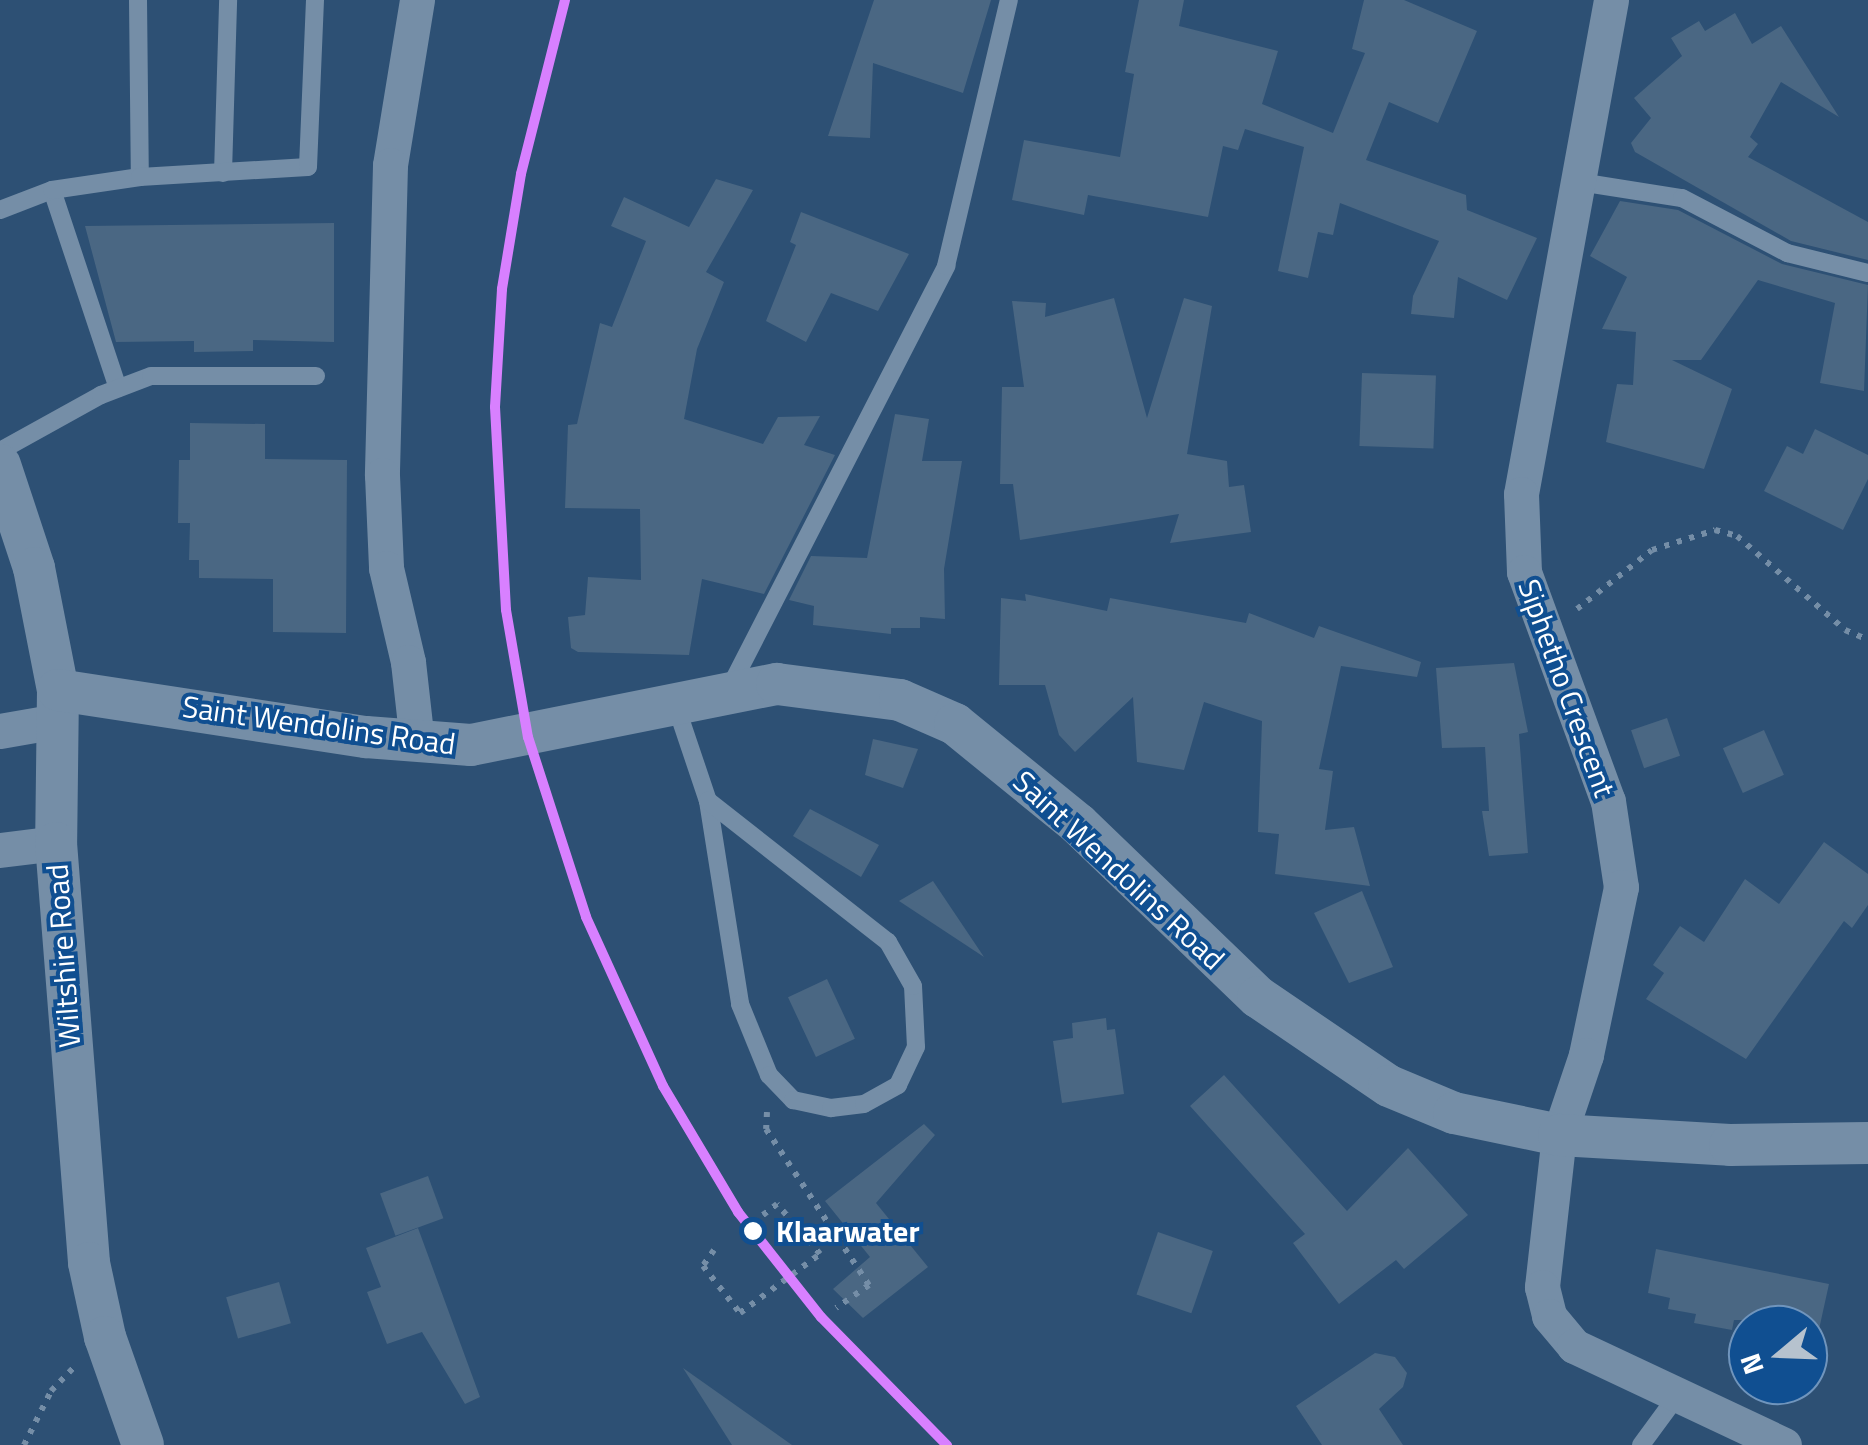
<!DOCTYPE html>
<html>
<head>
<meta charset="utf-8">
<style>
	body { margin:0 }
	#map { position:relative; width:1868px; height:1445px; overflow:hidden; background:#2d5074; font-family:"Titillium Web",sans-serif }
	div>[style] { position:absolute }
	.building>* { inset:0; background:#4a6783; transform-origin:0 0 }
	.path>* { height:6px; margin-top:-3px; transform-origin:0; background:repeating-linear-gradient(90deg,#758ea7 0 5px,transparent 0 13px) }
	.service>* { height:18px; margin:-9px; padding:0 9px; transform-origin:9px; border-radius:9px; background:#758ea7 }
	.minor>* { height:35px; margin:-17.5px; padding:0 17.5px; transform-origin:17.5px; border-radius:17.5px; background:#758ea7 }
	.tertiary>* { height:42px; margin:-21px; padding:0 21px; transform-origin:21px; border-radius:21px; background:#758ea7 }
	.rail-1>* { height:10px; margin:-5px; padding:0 5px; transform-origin:5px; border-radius:5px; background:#d880ff }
	.dots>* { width:28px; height:28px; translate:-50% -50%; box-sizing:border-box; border:5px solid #104f91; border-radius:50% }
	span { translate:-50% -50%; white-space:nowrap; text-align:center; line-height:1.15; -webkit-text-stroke:8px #104f91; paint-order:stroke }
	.street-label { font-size:30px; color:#fff }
	.stop-label { font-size:30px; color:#fff; font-weight:700 }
	.left { translate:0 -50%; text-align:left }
	.north { position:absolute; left:1728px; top:1305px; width:100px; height:100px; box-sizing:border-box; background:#104f91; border:2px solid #7095bd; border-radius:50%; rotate:251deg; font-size:28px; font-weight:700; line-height:40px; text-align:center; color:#fff }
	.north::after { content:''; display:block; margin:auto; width:35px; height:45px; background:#b6c2ce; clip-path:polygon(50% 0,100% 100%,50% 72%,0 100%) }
</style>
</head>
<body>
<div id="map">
	<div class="building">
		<div style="clip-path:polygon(874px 0,991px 0,963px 93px,873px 63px,870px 138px,828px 136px)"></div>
		<div style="clip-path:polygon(1139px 0,1184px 0,1179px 26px,1278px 51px,1262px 104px,1333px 133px,1365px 53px,1352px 49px,1364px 0,1404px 0,1477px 31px,1438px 123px,1389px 102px,1366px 160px,1466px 195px,1467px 210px,1537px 238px,1507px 300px,1458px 277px,1454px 318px,1411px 314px,1413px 296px,1439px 241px,1340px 203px,1333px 235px,1318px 232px,1308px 278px,1278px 271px,1304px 147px,1245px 129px,1238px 150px,1223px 146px,1208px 217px,1088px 195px,1084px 215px,1012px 200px,1024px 140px,1120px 157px,1134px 74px,1125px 72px)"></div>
		<div style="clip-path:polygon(1735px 13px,1752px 44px,1781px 26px,1839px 117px,1781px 82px,1750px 137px,1758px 144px,1748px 157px,1868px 222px,1868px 260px,1791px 241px,1635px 152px,1631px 143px,1651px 118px,1634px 98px,1682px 56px,1671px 38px,1699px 21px,1705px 31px)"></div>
		<div style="clip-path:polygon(716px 179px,753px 190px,706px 272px,724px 282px,697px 349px,684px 419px,763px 444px,778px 417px,820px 416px,804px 445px,835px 455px,764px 594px,702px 579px,689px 655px,578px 652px,571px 648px,568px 617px,585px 615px,588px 577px,641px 580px,640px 509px,565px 508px,568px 425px,577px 424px,600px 323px,612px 327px,646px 241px,611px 226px,624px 197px,689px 227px)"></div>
		<div style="clip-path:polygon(1620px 201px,1678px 210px,1782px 264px,1868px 285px,1864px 391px,1820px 383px,1835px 303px,1758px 280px,1701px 360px,1672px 360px,1732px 389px,1704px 469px,1606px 442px,1617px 384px,1633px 385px,1636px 332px,1602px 329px,1627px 277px,1590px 256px)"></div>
		<div style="clip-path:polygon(801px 212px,909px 254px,878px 311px,831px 293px,806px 342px,766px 321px,796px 245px,790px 242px)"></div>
		<div style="clip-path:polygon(334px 223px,334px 342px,253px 340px,253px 351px,194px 352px,194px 341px,116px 342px,85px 226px)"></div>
		<div style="clip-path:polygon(1114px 298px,1147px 418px,1184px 298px,1212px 306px,1187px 454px,1227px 461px,1229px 487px,1244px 485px,1251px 532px,1170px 543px,1179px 514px,1020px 540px,1013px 484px,1000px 484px,1002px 387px,1024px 387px,1012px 301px,1046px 303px,1045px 317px)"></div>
		<div style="left:1362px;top:373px;width:74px;height:73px;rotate:2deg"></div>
		<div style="clip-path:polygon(895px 414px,929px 419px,922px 461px,962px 461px,944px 569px,945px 619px,920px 617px,920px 628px,891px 628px,891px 634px,813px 625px,814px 606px,789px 600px,811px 556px,867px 558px)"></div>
		<div style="clip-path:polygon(190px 423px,265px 424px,265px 459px,347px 460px,346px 633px,273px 632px,273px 579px,199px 578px,199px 560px,189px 560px,190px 523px,178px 523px,179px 460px,190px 460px)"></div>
		<div style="clip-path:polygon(1815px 429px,1868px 455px,1868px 479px,1843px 530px,1764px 491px,1787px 446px,1803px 454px)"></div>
		<div style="clip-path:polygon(1025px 594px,1107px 611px,1110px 598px,1246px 623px,1249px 613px,1314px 638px,1319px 626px,1421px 662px,1417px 677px,1341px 666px,1319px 769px,1333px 771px,1325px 830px,1354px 827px,1370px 886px,1275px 874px,1279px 834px,1258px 832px,1262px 721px,1204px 702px,1184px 770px,1137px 762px,1133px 697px,1075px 752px,1059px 735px,1045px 685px,999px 685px,1001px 598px,1026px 601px)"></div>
		<div style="clip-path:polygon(1514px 663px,1528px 732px,1519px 734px,1528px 853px,1489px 856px,1482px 811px,1489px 811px,1485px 747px,1442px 748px,1436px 668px)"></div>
		<div style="left:1667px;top:718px;width:40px;height:38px;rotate:71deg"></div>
		<div style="left:1764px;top:730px;width:49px;height:45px;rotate:66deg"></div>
		<div style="clip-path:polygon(873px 739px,918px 749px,903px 788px,865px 775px)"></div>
		<div style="clip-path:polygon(810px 809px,879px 845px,861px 877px,793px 836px)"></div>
		<div style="clip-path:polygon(1824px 842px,1868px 874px,1868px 905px,1852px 928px,1844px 921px,1746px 1059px,1646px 999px,1664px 973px,1653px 965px,1680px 926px,1704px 942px,1745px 879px,1779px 904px)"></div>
		<div style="clip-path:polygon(933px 881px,984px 957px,899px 901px)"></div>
		<div style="clip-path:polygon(1362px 891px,1393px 967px,1349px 983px,1314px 913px)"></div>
		<div style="left:827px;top:979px;width:66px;height:43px;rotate:65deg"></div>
		<div style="clip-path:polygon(1106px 1018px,1107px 1030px,1115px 1029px,1124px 1094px,1062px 1103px,1053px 1041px,1073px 1038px,1072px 1023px)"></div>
		<div style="clip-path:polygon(1224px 1075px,1347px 1211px,1408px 1148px,1468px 1215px,1404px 1269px,1396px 1260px,1339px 1304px,1293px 1243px,1305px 1234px,1190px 1106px)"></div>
		<div style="clip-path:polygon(924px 1124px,935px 1135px,876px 1203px,928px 1267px,863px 1318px,833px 1289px,870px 1257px,825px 1201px)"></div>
		<div style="left:428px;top:1176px;width:45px;height:51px;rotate:70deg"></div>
		<div style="clip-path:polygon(418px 1228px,480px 1397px,465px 1404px,422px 1332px,387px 1344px,367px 1292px,381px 1287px,366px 1248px)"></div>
		<div style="left:1158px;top:1232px;width:58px;height:66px;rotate:19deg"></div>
		<div style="clip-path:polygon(1656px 1249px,1829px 1284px,1818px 1334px,1808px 1325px,1757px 1320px,1734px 1320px,1732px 1330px,1694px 1323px,1696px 1314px,1668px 1309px,1670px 1298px,1648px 1293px)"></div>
		<div style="left:279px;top:1282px;width:43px;height:55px;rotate:74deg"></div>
		<div style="clip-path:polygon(1375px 1353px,1395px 1357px,1407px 1373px,1403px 1387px,1379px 1409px,1403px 1445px,1322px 1445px,1296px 1406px)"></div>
		<div style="clip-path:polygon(683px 1368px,792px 1445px,732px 1445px)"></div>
	</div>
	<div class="path">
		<div style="left:1577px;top:609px;width:95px;rotate:-38.2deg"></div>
		<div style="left:1652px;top:550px;width:66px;rotate:-17.6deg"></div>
		<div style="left:1715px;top:530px;width:23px;rotate:15deg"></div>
		<div style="left:1737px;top:536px;width:143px;rotate:41deg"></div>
		<div style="left:1845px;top:630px;width:25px;rotate:23deg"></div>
		<div style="left:767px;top:1112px;width:17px;rotate:93deg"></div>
		<div style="left:766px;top:1129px;width:187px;rotate:56.6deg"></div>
		<div style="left:869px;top:1285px;width:40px;rotate:145.1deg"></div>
		<div style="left:714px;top:1250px;width:19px;rotate:125deg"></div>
		<div style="left:703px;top:1266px;width:60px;rotate:51.8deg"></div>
		<div style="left:740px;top:1313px;width:99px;rotate:-36.4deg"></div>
		<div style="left:820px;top:1254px;width:66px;rotate:-130.7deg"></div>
		<div style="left:777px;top:1204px;width:18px;rotate:142deg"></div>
		<div style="left:24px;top:1445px;width:60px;rotate:-63.4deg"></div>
		<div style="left:51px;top:1391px;width:33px;rotate:-46deg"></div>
	</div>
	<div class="service">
		<div style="left:138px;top:0;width:177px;rotate:89.4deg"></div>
		<div style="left:223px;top:173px;width:173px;rotate:-88.3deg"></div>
		<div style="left:1573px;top:181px;width:110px;rotate:8.9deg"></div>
		<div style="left:1682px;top:198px;width:119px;rotate:27.6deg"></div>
		<div style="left:1787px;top:253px;width:83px;rotate:13.9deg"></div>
		<div style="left:52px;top:190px;width:209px;rotate:71.6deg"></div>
		<div style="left:0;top:210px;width:56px;rotate:-21deg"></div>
		<div style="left:52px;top:190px;width:89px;rotate:-8.4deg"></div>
		<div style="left:140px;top:177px;width:168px;rotate:-3.4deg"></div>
		<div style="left:308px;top:167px;width:167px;rotate:-87.6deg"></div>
		<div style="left:0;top:451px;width:115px;rotate:-29deg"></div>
		<div style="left:101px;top:395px;width:53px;rotate:-20.8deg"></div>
		<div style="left:151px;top:376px;width:165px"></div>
		<div style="left:728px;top:691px;width:478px;rotate:-62.8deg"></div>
		<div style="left:946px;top:266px;width:273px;rotate:-76.7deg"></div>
		<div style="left:675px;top:703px;width:103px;rotate:71.4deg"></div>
		<div style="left:708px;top:801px;width:206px;rotate:81deg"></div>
		<div style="left:740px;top:1004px;width:77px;rotate:67.8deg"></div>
		<div style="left:769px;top:1075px;width:35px;rotate:46deg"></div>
		<div style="left:793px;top:1100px;width:39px;rotate:12deg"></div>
		<div style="left:831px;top:1108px;width:33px;rotate:-7deg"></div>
		<div style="left:864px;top:1104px;width:39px;rotate:-29deg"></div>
		<div style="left:898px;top:1085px;width:42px;rotate:-64.7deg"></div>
		<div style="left:916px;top:1047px;width:61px;rotate:-92.8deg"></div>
		<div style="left:913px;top:986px;width:51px;rotate:-119.6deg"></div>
		<div style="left:888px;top:942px;width:229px;rotate:-141.9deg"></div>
		<div style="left:1641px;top:1445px;width:61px;rotate:-53.7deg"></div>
	</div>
	<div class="minor">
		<div style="left:417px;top:0;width:167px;rotate:99.3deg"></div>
		<div style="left:390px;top:165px;width:310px;rotate:91.5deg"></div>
		<div style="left:382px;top:475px;width:93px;rotate:87.5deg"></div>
		<div style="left:386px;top:568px;width:97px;rotate:76.8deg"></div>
		<div style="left:408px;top:662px;width:81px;rotate:83.6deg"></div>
		<div style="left:1611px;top:0;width:502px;rotate:100.33deg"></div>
		<div style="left:1521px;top:494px;width:78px;rotate:87.8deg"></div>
		<div style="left:1524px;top:572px;width:244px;rotate:69.9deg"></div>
		<div style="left:1608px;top:801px;width:87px;rotate:81.4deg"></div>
		<div style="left:1621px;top:887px;width:172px;rotate:101.8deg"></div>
		<div style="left:1586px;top:1055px;width:84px;rotate:108.6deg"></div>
		<div style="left:1559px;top:1135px;width:153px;rotate:96.4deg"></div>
		<div style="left:1542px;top:1287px;width:30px;rotate:76deg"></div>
		<div style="left:1549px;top:1316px;width:39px;rotate:50deg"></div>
		<div style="left:1574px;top:1346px;width:232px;rotate:25.2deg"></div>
		<div style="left:0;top:731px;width:58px;rotate:-10deg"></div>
		<div style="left:0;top:850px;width:56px;rotate:-7.1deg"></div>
	</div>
	<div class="tertiary">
		<div style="left:0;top:465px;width:108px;rotate:71.7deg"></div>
		<div style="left:34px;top:568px;width:124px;rotate:78.9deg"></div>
		<div style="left:58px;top:690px;width:153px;rotate:90.7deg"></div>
		<div style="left:56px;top:843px;width:421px;rotate:85.5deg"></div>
		<div style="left:89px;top:1263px;width:76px;rotate:77.8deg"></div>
		<div style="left:105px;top:1337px;width:114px;rotate:70.6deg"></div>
		<div style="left:58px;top:690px;width:312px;rotate:8.7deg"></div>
		<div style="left:366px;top:737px;width:105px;rotate:4.4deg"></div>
		<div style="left:471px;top:745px;width:312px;rotate:-11.3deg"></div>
		<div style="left:777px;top:684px;width:124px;rotate:7.4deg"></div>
		<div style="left:900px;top:700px;width:60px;rotate:23.6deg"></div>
		<div style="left:955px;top:724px;width:159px;rotate:39.1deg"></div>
		<div style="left:1078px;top:824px;width:250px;rotate:43.9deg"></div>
		<div style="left:1258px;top:997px;width:158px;rotate:34.2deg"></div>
		<div style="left:1389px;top:1086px;width:70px;rotate:22.6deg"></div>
		<div style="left:1454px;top:1113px;width:107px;rotate:11.8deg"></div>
		<div style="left:1559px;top:1135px;width:171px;rotate:3.3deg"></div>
		<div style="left:1730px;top:1145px;width:138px;rotate:-0.8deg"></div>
	</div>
	<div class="rail-1">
		<div style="left:565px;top:0;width:179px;rotate:104.2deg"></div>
		<div style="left:521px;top:174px;width:117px;rotate:99.4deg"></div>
		<div style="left:502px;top:289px;width:118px;rotate:93.4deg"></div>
		<div style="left:495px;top:407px;width:203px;rotate:86.9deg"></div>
		<div style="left:506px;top:610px;width:129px;rotate:80.2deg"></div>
		<div style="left:528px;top:737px;width:189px;rotate:72.1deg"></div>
		<div style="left:586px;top:917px;width:186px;rotate:65.5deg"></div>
		<div style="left:663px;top:1086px;width:147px;rotate:59.2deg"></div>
		<div style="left:738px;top:1212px;width:134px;rotate:51.7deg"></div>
		<div style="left:821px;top:1317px;width:180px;rotate:45.5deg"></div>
	</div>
	<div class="dots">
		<div style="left:753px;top:1231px;background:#fff"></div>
	</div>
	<div class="street-label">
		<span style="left:1567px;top:688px;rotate:70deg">Siphetho Crescent</span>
		<span style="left:319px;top:725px;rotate:8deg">Saint Wendolins Road</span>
		<span style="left:1119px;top:870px;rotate:43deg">Saint Wendolins Road</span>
		<span style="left:63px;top:956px;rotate:-94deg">Wiltshire Road</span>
	</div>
	<div class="stop-label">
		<span class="left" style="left:776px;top:1231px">Klaarwater</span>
	</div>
	<div class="north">N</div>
</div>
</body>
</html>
